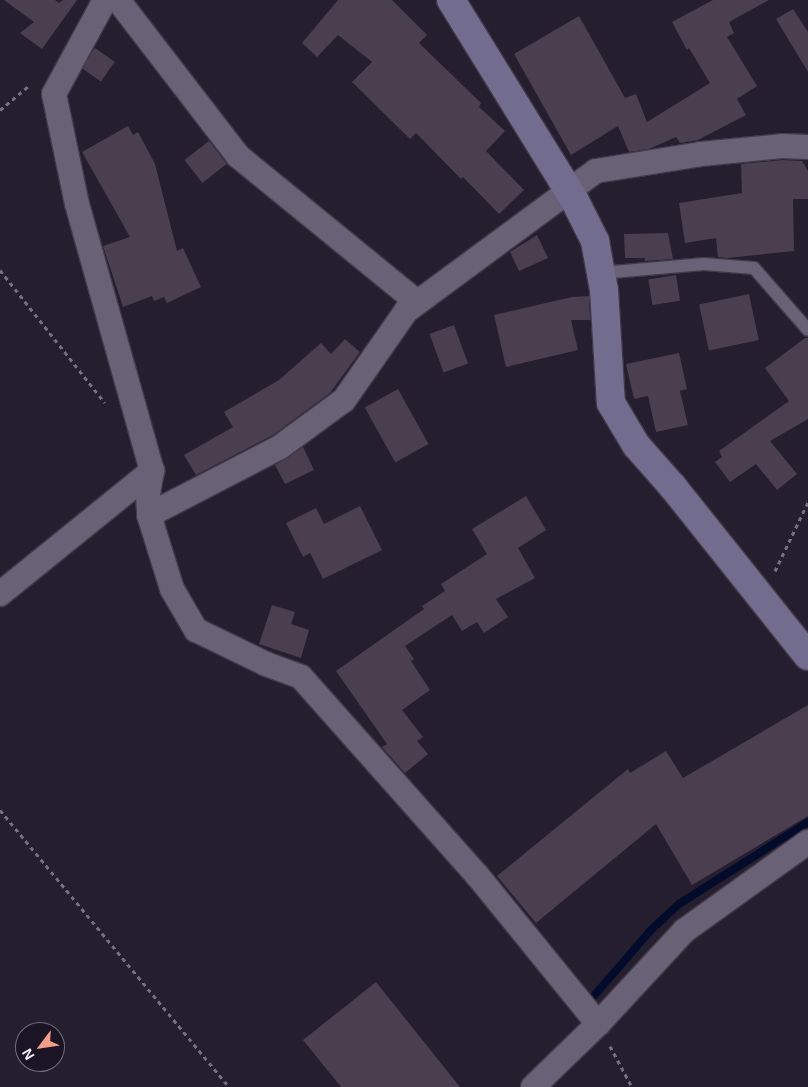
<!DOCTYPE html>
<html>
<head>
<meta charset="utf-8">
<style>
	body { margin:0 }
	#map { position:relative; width:808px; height:1087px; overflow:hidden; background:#241e2e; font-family:Arial,sans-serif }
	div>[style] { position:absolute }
	.stream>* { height:8px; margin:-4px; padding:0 4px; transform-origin:4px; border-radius:4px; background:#030b2b }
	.building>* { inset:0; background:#4b3e4e; transform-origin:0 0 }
	.path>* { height:3px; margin-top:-1.5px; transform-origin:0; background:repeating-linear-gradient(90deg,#756f7e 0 4px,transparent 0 8px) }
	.roads { filter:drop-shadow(1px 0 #413a49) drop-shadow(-1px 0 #413a49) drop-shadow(0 1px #413a49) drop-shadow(0 -1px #413a49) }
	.lane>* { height:12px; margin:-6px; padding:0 6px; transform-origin:6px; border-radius:6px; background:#696175 }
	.street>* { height:24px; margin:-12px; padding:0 12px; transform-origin:12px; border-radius:12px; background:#696175 }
	.secondary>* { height:28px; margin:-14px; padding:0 14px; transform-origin:14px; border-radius:14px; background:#726c8f }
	span { translate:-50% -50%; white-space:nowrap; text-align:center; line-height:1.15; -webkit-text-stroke:4.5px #1b1424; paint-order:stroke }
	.north { position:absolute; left:15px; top:1022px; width:50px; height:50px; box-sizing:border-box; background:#1b1424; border:1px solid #726c7a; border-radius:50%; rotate:239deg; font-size:14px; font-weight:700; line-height:20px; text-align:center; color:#f4f0fc }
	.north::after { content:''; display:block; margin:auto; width:18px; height:22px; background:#f49e89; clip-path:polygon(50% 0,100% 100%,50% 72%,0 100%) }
</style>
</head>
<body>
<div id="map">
	<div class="stream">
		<div style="left:593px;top:997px;width:89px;rotate:-49.1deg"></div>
		<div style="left:651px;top:930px;width:38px;rotate:-43deg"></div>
		<div style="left:679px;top:904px;width:153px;rotate:-32.4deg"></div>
	</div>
	<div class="building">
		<div style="clip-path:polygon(4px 0,55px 0,59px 3px,63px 0,77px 0,42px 49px,20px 33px,34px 22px)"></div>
		<div style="clip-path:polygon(338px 0,392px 0,427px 35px,419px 43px,481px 103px,479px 107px,505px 131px,486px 151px,524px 190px,499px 214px,463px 177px,461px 179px,416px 133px,410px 139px,352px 82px,372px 62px,338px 35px,317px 57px,302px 43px)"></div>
		<div style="clip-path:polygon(713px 0,769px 0,729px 22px,734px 33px,727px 37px,757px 86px,737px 99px,746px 115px,698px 140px,680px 143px,676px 137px,649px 149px,629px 152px,618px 126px,571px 155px,514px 54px,579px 16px,625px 98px,636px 94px,647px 122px,710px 83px,689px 48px,687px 50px,672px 22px)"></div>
		<div style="clip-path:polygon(793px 9px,808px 32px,808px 72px,776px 19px)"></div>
		<div style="left:95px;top:48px;width:24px;height:24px;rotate:35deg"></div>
		<div style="clip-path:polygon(128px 126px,133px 135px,138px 132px,155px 164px,177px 251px,183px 248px,201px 287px,167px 303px,164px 297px,154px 301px,152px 296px,123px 307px,103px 246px,130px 237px,82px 152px)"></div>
		<div style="left:209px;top:141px;width:29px;height:31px;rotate:52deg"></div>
		<div style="clip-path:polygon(782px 160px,802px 161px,808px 171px,808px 199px,793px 199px,794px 251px,727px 258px,718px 257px,716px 238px,685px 243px,679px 203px,742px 193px,741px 164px)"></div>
		<div style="clip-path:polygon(668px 233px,673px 259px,645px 261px,645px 258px,625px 258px,624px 234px)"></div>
		<div style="clip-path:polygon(537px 235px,548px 258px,519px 271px,510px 252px)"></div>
		<div style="left:676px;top:275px;width:26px;height:28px;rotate:81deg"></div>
		<div style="left:749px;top:294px;width:47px;height:51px;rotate:78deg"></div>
		<div style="clip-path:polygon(589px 296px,590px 320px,571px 320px,578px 350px,506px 367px,494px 315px,572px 297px)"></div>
		<div style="left:454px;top:325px;width:41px;height:26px;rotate:70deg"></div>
		<div style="clip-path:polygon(805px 338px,808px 338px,808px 419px,770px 441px,797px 474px,777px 490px,756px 464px,730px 482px,715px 462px,722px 457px,719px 451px,789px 401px,765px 368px)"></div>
		<div style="clip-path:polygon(345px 339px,360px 352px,330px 393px,273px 435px,196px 475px,184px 455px,233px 427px,224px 412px,279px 380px,321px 343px,331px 354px)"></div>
		<div style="clip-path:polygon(679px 353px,687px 389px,680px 391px,688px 425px,656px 432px,648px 396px,634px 399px,626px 364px)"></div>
		<div style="left:398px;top:389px;width:63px;height:38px;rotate:61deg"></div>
		<div style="clip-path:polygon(303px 447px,314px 470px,285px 484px,275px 465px)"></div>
		<div style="clip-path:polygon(526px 496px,546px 530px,518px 548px,535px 578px,496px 599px,508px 617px,484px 633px,477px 622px,462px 631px,452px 615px,405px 646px,414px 659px,411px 661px,430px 690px,402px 710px,423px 737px,417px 741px,428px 754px,405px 773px,382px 747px,387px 744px,336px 671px,424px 609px,422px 606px,445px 591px,441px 584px,487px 554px,472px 529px)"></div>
		<div style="clip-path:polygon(360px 506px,382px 550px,323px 579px,310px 553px,303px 557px,286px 523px,316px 508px,324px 524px)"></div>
		<div style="clip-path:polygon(272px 605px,295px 612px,291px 624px,309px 630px,301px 658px,259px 644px)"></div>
		<div style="clip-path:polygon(808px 705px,808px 816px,692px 885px,656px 824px,536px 923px,497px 876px,628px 769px,630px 773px,666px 751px,683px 778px)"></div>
		<div style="clip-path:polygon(376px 982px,460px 1087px,341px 1087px,303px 1040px)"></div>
	</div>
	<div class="path">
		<div style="left:0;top:110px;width:39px;rotate:-40deg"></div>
		<div style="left:0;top:270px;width:169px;rotate:51.7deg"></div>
		<div style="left:775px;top:571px;width:76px;rotate:-64.4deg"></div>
		<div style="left:0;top:810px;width:359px;rotate:50.4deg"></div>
		<div style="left:610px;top:1046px;width:47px;rotate:61.8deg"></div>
	</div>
	<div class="roads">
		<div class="lane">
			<div style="left:601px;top:273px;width:103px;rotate:-5deg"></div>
			<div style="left:704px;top:264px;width:50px;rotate:4.6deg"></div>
			<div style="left:754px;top:268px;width:82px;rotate:48.9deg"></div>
		</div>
		<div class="street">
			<div style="left:105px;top:0;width:107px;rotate:118.5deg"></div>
			<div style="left:54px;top:94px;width:112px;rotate:78.2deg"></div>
			<div style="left:77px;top:204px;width:277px;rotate:74.3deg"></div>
			<div style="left:152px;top:471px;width:22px;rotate:100deg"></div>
			<div style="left:148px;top:493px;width:22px;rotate:87deg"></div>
			<div style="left:149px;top:515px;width:148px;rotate:-27.4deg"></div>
			<div style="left:280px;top:447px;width:79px;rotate:-36.3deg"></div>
			<div style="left:344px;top:400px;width:108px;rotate:-55.1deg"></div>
			<div style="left:406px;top:311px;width:236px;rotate:-36.4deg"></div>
			<div style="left:596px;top:171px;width:106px;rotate:-9.2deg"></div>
			<div style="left:701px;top:154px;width:81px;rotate:-5.6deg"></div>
			<div style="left:782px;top:146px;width:26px;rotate:2deg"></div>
			<div style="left:118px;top:0;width:197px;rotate:52.4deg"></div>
			<div style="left:238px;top:156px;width:231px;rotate:39.2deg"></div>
			<div style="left:149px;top:515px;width:77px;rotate:72.7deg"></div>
			<div style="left:172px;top:589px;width:48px;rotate:59.7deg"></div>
			<div style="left:196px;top:630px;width:78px;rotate:25.9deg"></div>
			<div style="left:266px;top:664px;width:37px;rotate:20deg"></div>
			<div style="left:301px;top:677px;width:265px;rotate:48.4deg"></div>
			<div style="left:477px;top:875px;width:192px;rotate:50.9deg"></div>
			<div style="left:0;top:594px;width:196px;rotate:-39deg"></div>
			<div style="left:533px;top:1087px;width:91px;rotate:-44.1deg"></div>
			<div style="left:598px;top:1024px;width:127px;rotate:-47.2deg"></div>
			<div style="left:684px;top:931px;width:153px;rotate:-35.7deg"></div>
		</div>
		<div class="secondary">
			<div style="left:451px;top:0;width:236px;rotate:58.3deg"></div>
			<div style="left:575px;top:201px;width:45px;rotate:63.4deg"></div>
			<div style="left:595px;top:241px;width:50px;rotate:79.6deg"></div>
			<div style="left:604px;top:290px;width:113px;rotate:86.5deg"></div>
			<div style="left:611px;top:403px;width:49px;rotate:59.2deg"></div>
			<div style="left:636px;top:445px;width:56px;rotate:48.6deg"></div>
			<div style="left:673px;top:487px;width:216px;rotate:51.4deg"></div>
		</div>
	</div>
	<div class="north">N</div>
</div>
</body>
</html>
